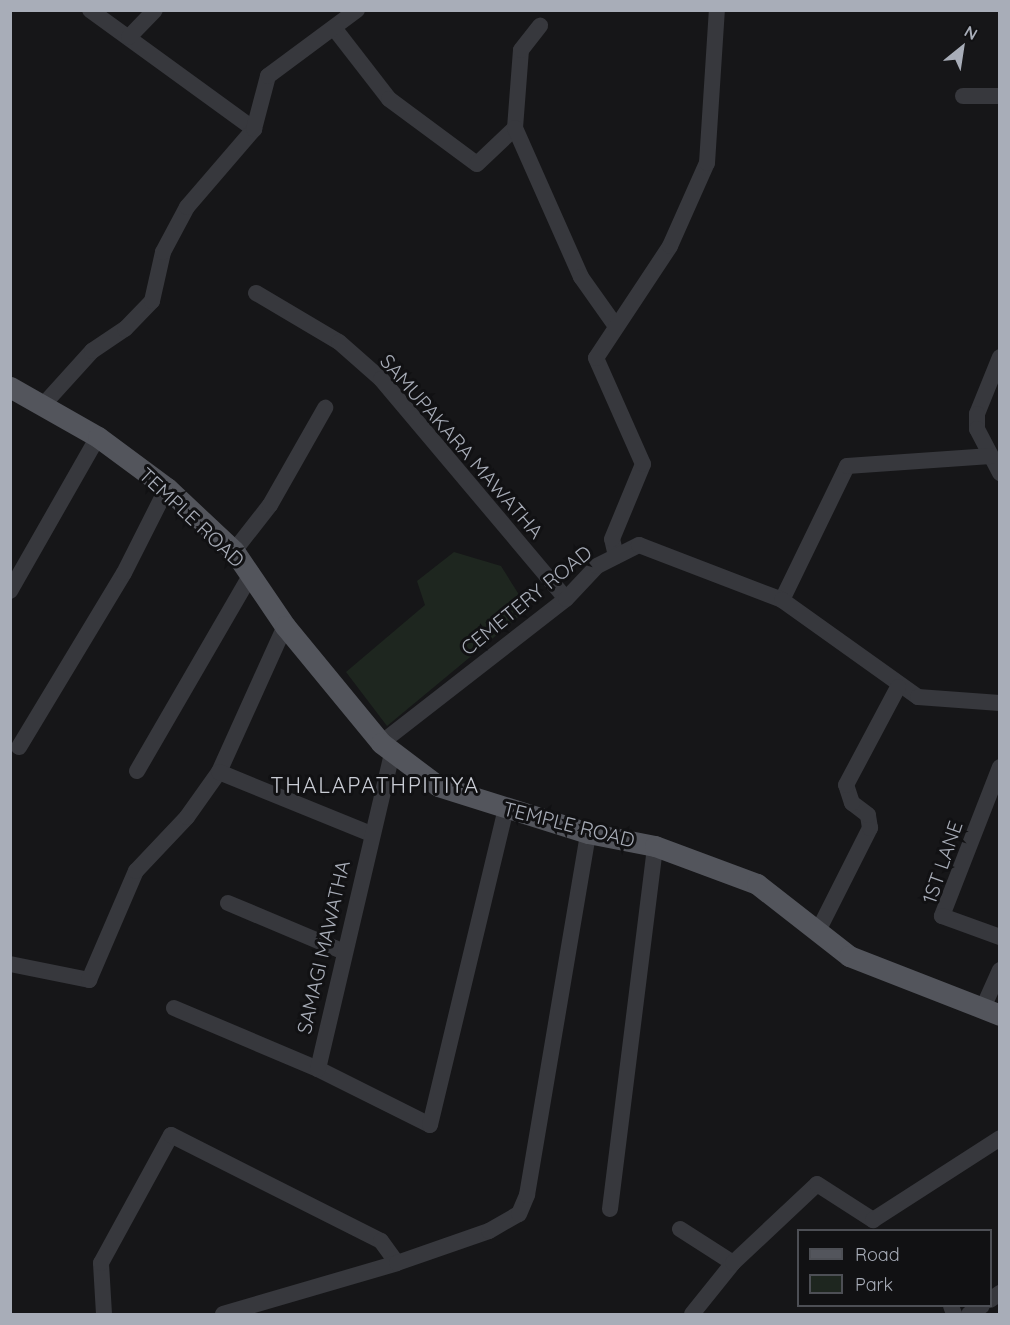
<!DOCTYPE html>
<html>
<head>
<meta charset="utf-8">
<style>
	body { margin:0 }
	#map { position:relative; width:1010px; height:1325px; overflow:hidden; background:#161618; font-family:Quicksand,sans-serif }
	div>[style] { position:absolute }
	.green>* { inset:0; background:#1e261f }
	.minor>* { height:16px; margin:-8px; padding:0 8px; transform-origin:8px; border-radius:8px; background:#37383d }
	.major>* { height:21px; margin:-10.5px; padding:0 10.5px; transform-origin:10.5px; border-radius:10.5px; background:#53555c }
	span { translate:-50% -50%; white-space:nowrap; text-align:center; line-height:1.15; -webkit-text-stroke:6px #111113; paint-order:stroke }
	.street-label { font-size:20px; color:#a8adb8 }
	.quarter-label { font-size:22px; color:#c9ccd4; letter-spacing:1.5px }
	.frame { position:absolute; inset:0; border:12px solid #a8adb8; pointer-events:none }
	.legend { position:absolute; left:797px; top:1229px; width:195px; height:78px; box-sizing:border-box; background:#111113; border:2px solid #4d4f55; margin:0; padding:8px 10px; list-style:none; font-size:18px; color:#a8adb8 }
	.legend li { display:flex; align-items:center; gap:12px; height:30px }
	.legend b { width:30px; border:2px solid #4d4f55 }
	.north { position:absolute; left:932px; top:18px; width:60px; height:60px; -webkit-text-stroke:4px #111113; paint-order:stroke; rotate:30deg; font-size:16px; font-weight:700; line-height:24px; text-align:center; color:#a8adb8 }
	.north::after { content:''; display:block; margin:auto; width:21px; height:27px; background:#a8adb8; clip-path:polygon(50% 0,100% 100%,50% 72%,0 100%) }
</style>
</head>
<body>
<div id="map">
	<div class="green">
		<div style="clip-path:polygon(454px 552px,501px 566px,528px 609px,387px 726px,346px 672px,425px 605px,417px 581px)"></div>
	</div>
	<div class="minor">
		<div style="left:90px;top:10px;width:203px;rotate:36deg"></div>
		<div style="left:334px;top:28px;width:90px;rotate:52.2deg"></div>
		<div style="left:389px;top:99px;width:109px;rotate:36.5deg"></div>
		<div style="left:477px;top:164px;width:52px;rotate:-43.5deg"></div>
		<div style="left:515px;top:128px;width:78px;rotate:-85.6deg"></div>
		<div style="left:521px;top:50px;width:31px;rotate:-52deg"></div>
		<div style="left:129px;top:37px;width:37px;rotate:-46deg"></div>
		<div style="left:963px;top:96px;width:37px"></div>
		<div style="left:515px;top:128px;width:163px;rotate:66.1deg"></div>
		<div style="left:581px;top:277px;width:59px;rotate:54.7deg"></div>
		<div style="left:256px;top:293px;width:96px;rotate:30.6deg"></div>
		<div style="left:339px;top:342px;width:56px;rotate:41.4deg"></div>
		<div style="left:381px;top:379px;width:287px;rotate:49.9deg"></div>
		<div style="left:1000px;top:357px;width:61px;rotate:112deg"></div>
		<div style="left:977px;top:414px;width:15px;rotate:90deg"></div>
		<div style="left:977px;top:429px;width:50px;rotate:62.4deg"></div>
		<div style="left:44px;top:404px;width:72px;rotate:-47.8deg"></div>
		<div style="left:92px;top:351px;width:40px;rotate:-34deg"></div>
		<div style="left:125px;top:329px;width:39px;rotate:-46deg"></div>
		<div style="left:152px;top:301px;width:50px;rotate:-77.3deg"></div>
		<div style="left:163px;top:252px;width:51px;rotate:-61.9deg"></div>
		<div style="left:187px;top:207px;width:103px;rotate:-49.3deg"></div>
		<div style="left:254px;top:129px;width:55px;rotate:-75.2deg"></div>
		<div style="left:268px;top:76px;width:111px;rotate:-36.6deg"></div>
		<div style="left:234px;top:551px;width:58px;rotate:-52deg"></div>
		<div style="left:270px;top:505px;width:112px;rotate:-60.4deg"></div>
		<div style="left:616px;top:556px;width:17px;rotate:-103deg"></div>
		<div style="left:612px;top:539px;width:81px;rotate:-67.5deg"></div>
		<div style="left:643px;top:464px;width:116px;rotate:-113.9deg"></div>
		<div style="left:596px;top:358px;width:134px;rotate:-56.5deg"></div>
		<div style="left:670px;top:246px;width:91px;rotate:-66deg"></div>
		<div style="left:707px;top:163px;width:153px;rotate:-86.3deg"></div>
		<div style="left:10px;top:591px;width:177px;rotate:-60.3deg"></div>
		<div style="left:782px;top:600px;width:149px;rotate:-64.1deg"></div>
		<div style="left:847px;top:466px;width:144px;rotate:-4deg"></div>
		<div style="left:381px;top:743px;width:234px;rotate:-37.9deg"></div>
		<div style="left:566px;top:599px;width:45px;rotate:-46.8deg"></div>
		<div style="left:597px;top:566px;width:47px;rotate:-26.6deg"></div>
		<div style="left:639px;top:545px;width:153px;rotate:21deg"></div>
		<div style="left:782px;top:600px;width:167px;rotate:35.5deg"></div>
		<div style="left:918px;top:697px;width:82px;rotate:4.2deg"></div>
		<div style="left:19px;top:747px;width:203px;rotate:-58.9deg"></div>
		<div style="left:124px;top:573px;width:95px;rotate:-63.2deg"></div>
		<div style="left:1000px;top:767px;width:160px;rotate:111.3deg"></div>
		<div style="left:942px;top:916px;width:62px;rotate:19.9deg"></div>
		<div style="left:137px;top:771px;width:229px;rotate:-59.9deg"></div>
		<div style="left:219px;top:772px;width:160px;rotate:-65.7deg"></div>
		<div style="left:228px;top:903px;width:124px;rotate:22.8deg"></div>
		<div style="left:817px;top:933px;width:118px;rotate:-63.2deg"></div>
		<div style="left:870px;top:828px;width:13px;rotate:-99deg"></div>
		<div style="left:868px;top:815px;width:20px;rotate:-143deg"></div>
		<div style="left:852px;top:803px;width:19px;rotate:-108deg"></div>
		<div style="left:846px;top:785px;width:111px;rotate:-62deg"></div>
		<div style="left:10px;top:964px;width:81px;rotate:11.4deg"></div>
		<div style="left:89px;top:980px;width:119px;rotate:-66.7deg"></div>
		<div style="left:136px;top:871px;width:74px;rotate:-46.6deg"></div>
		<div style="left:187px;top:817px;width:55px;rotate:-54.6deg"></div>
		<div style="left:219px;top:772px;width:164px;rotate:22.2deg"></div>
		<div style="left:174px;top:1008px;width:156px;rotate:23deg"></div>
		<div style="left:318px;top:1069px;width:125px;rotate:26.6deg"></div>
		<div style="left:430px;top:1125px;width:325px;rotate:-76.5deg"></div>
		<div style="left:982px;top:1010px;width:44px;rotate:-65.8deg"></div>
		<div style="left:318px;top:1069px;width:324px;rotate:-76.8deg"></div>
		<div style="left:610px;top:1209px;width:366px;rotate:-82.9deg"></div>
		<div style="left:680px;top:1229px;width:63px;rotate:32.7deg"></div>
		<div style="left:990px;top:1300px;width:12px;rotate:-35deg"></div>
		<div style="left:951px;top:1306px;width:9px;rotate:69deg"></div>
		<div style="left:104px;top:1314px;width:51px;rotate:-93.4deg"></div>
		<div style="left:101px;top:1263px;width:146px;rotate:-61.3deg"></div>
		<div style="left:171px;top:1135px;width:235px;rotate:26.8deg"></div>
		<div style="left:381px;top:1241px;width:27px;rotate:54deg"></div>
		<div style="left:223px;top:1314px;width:181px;rotate:-16.3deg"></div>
		<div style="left:397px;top:1263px;width:97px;rotate:-19.2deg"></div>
		<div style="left:489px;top:1231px;width:34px;rotate:-30deg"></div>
		<div style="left:519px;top:1214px;width:21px;rotate:-67deg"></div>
		<div style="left:527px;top:1195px;width:367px;rotate:-80.4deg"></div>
		<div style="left:692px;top:1314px;width:65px;rotate:-51.2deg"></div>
		<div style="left:733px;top:1263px;width:115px;rotate:-43.2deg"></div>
		<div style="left:817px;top:1184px;width:67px;rotate:32.7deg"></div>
		<div style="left:873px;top:1220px;width:151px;rotate:-32.8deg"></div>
		<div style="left:969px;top:1314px;width:15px;rotate:-32deg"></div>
	</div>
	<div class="major">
		<div style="left:10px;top:387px;width:101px;rotate:29.6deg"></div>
		<div style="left:98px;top:437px;width:86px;rotate:36.5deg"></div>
		<div style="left:167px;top:488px;width:92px;rotate:43.2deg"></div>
		<div style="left:234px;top:551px;width:91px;rotate:55.8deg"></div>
		<div style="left:285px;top:626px;width:151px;rotate:50.6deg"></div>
		<div style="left:381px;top:743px;width:71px;rotate:37deg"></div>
		<div style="left:438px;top:786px;width:157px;rotate:17.4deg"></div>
		<div style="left:588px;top:833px;width:68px;rotate:11deg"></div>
		<div style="left:655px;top:846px;width:109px;rotate:20.4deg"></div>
		<div style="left:757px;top:884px;width:117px;rotate:38deg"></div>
		<div style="left:849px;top:956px;width:162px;rotate:21.3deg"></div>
	</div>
	<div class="street-label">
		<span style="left:462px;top:446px;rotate:49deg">SAMUPAKARA MAWATHA</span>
		<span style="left:192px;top:517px;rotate:43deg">TEMPLE ROAD</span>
		<span style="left:526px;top:600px;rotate:-39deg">CEMETERY ROAD</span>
		<span style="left:569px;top:824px;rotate:14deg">TEMPLE ROAD</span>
		<span style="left:942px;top:862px;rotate:-71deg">1ST LANE</span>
		<span style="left:323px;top:947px;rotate:-77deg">SAMAGI MAWATHA</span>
	</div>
	<div class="quarter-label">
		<span style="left:375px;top:786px">THALAPATHPITIYA</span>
	</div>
	<div class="frame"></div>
	<ul class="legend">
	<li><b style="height:8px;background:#53555c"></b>Road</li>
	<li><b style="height:16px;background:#1e261f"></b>Park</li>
	</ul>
	<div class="north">N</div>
</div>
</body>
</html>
